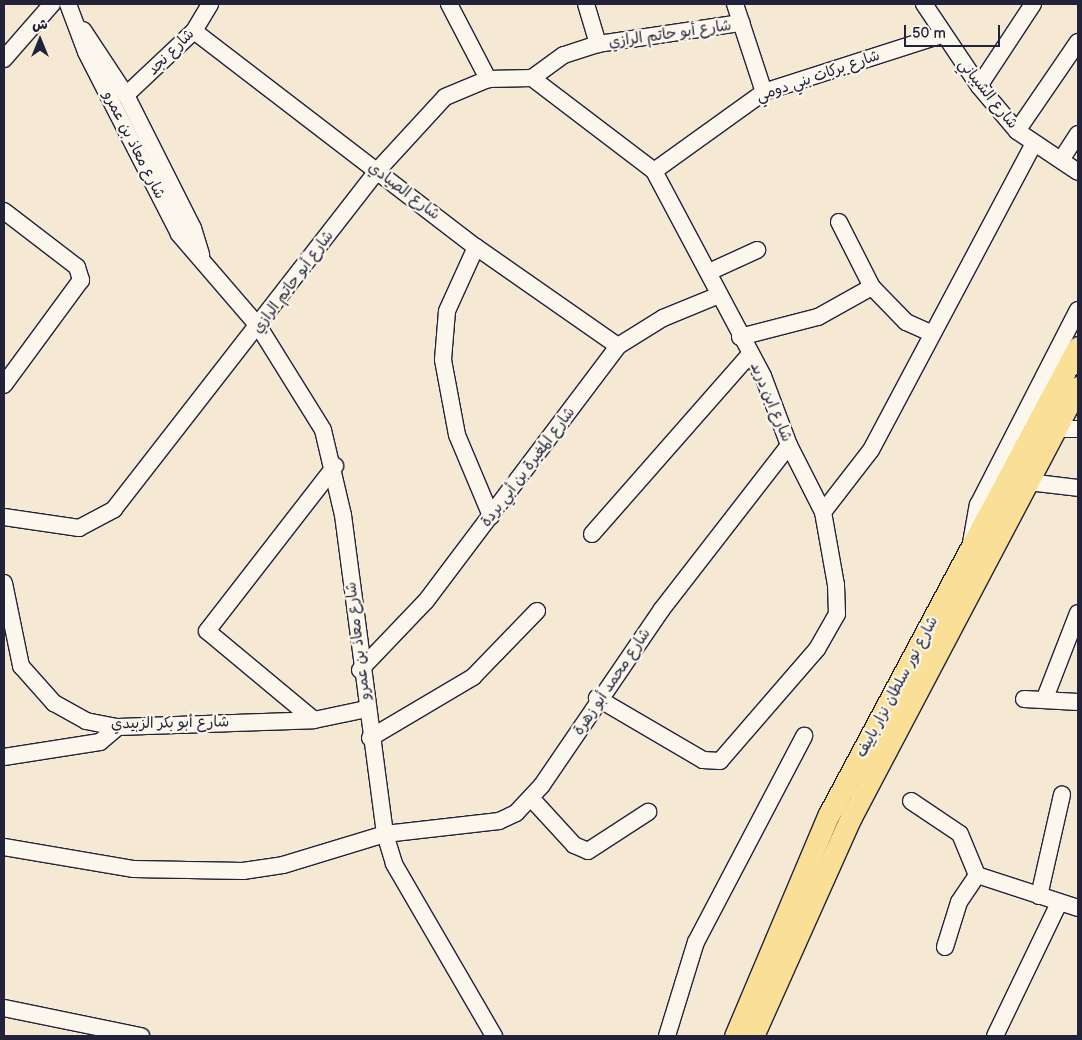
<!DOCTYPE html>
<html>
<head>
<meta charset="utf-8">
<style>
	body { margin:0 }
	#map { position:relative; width:1082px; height:1040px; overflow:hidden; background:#f6e9d4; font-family:"Balsamiq Sans","Playpen Sans Arabic",sans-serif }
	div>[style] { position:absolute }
	.roads { filter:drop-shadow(1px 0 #22223b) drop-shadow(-1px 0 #22223b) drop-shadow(0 1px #22223b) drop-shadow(0 -1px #22223b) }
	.minor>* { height:16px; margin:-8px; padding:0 8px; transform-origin:8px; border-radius:8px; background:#fbf7ec }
	.major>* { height:21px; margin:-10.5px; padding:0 10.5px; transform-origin:10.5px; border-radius:10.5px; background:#fadf96 }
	span { translate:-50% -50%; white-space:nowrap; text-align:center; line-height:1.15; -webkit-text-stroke:4.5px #fbf7ec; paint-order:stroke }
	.street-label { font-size:15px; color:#22223b }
	.frame { position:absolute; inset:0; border:5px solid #22223b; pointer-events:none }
	.north { position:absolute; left:15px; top:15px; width:50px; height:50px; -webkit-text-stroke:4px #fbf7ec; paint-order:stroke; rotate:0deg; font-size:14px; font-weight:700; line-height:20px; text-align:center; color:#22223b }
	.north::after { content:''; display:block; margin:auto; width:18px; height:22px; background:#22223b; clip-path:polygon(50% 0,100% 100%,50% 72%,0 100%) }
	.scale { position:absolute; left:904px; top:25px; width:96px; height:22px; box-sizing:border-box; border:2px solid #22223b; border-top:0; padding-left:6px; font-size:15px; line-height:18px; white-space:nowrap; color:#22223b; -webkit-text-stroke:4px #fbf7ec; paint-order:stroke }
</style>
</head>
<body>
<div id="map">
	<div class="roads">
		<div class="minor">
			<div style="left:68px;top:4px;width:51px;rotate:69.4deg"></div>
			<div style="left:86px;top:52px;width:204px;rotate:62.9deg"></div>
			<div style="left:179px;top:234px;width:123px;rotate:49.3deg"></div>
			<div style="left:259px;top:327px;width:121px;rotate:58.1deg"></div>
			<div style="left:323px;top:430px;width:87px;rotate:76.8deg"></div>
			<div style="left:343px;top:515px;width:322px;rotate:82.5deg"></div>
			<div style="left:385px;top:834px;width:31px;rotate:73deg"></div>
			<div style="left:394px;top:864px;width:199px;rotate:59.8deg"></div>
			<div style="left:449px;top:4px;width:85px;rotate:62.5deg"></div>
			<div style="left:586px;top:4px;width:42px;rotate:73.3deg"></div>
			<div style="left:735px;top:4px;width:93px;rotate:71.8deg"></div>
			<div style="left:924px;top:4px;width:99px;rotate:56.1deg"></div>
			<div style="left:979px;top:86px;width:59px;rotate:49.8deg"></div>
			<div style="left:1017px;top:131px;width:73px;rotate:33.9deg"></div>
			<div style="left:83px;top:30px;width:78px;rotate:56.5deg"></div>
			<div style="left:126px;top:95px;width:149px;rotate:63.3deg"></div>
			<div style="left:193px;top:228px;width:28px;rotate:73deg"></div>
			<div style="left:194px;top:31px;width:355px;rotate:37.5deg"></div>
			<div style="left:476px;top:247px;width:173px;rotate:34.9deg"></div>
			<div style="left:4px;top:59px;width:73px;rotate:-48.9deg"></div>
			<div style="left:532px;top:78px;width:153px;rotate:37.3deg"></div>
			<div style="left:654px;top:171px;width:232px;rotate:62deg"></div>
			<div style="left:763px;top:376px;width:74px;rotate:69.4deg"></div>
			<div style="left:789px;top:445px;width:75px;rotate:63.1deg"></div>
			<div style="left:823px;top:512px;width:74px;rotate:79.9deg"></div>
			<div style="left:836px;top:585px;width:29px;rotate:88deg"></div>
			<div style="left:837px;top:614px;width:40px;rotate:119.7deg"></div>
			<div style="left:817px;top:649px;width:148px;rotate:130.9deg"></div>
			<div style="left:720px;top:761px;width:17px;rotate:-177deg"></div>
			<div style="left:703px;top:760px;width:123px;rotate:-149.7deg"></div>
			<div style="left:979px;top:86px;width:98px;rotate:-56.6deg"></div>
			<div style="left:126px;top:95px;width:93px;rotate:-43.3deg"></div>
			<div style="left:194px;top:31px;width:31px;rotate:-59deg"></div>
			<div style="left:1017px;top:131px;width:108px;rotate:-55.6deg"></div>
			<div style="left:1061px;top:160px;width:31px;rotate:-57deg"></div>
			<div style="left:654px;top:171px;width:135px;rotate:-35.7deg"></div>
			<div style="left:764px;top:92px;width:187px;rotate:-17.8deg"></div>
			<div style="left:4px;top:211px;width:92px;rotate:37.5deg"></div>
			<div style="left:77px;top:267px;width:14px;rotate:73deg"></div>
			<div style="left:81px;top:280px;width:130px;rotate:126.3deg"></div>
			<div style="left:839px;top:222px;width:73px;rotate:63.1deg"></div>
			<div style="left:872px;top:287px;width:49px;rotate:45.8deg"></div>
			<div style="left:906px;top:322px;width:27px;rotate:24deg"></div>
			<div style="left:476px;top:247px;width:70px;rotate:114.4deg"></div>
			<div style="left:447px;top:311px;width:49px;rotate:94.7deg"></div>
			<div style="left:443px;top:360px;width:76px;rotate:79.4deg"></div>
			<div style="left:457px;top:435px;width:88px;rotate:67.2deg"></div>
			<div style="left:709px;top:272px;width:53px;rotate:-24.6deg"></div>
			<div style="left:740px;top:337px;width:81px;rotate:-14.4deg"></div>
			<div style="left:818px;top:317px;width:62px;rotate:-29.1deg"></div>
			<div style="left:1056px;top:429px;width:22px"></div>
			<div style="left:1028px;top:482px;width:50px;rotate:6.8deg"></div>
			<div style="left:823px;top:512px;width:78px;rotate:-52.3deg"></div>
			<div style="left:871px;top:450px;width:347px;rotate:-62deg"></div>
			<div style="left:4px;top:517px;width:76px;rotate:8.3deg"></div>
			<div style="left:79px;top:528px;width:40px;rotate:-28deg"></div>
			<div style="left:114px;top:509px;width:428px;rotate:-52.1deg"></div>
			<div style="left:377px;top:171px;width:100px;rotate:-47.4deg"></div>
			<div style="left:445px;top:97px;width:47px;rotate:-22.7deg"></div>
			<div style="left:488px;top:79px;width:44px;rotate:-1.3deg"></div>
			<div style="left:532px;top:78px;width:39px;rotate:-36deg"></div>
			<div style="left:564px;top:55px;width:36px;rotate:-18deg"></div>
			<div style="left:598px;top:44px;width:145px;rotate:-8.4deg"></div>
			<div style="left:592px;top:534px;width:240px;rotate:-48.7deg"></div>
			<div style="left:971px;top:543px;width:39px;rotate:-80deg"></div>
			<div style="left:978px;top:505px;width:219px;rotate:-62.9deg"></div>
			<div style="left:4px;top:583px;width:85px;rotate:78.4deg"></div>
			<div style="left:21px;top:666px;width:50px;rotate:48.3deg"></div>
			<div style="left:54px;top:703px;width:37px;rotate:29deg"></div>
			<div style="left:86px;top:721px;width:33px;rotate:11deg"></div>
			<div style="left:118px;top:727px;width:196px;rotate:-2deg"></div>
			<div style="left:314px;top:720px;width:53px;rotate:-11.9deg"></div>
			<div style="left:360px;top:670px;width:95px;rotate:-46.3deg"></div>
			<div style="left:426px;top:601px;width:319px;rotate:-53deg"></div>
			<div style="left:618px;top:346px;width:53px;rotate:-31.9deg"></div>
			<div style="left:663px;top:318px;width:61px;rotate:-22.3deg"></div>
			<div style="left:1045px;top:698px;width:91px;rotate:-68.8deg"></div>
			<div style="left:1024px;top:699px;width:54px;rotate:3.2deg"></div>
			<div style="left:314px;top:720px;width:139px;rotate:-140.2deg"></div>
			<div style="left:207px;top:631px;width:209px;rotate:-52.2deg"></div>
			<div style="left:370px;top:738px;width:120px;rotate:-30.6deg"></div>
			<div style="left:473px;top:677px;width:92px;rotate:-45.9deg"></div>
			<div style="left:4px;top:757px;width:97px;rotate:-8.9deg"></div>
			<div style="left:100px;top:742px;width:23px;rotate:-40deg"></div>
			<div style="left:531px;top:798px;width:64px;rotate:47.5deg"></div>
			<div style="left:574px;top:845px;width:15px;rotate:23deg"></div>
			<div style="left:588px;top:851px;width:72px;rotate:-33deg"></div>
			<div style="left:911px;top:801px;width:59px;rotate:34deg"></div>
			<div style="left:960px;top:834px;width:44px;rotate:67.5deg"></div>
			<div style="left:4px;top:847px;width:132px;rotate:9.6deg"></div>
			<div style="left:134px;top:869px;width:109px;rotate:1.1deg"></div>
			<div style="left:243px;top:871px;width:40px;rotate:-8.5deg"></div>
			<div style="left:283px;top:865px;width:107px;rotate:-16.9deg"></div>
			<div style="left:385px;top:834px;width:115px;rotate:-6.5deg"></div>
			<div style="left:499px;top:821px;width:19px;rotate:-25deg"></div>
			<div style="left:516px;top:813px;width:38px;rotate:-47deg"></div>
			<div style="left:542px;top:785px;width:213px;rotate:-55.7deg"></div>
			<div style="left:662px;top:609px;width:207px;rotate:-52.2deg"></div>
			<div style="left:1039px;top:896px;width:104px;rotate:-77.2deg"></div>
			<div style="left:945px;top:947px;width:47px;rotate:-72.7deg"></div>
			<div style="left:959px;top:902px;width:32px;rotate:-56deg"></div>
			<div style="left:977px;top:875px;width:106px;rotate:18.1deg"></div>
			<div style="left:4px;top:1008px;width:140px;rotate:11.6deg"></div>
			<div style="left:667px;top:1036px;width:98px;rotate:-72.9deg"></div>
			<div style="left:696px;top:942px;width:233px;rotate:-62.3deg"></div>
			<div style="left:995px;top:1036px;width:148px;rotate:-64.3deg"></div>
		</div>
		<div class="major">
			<div style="left:735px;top:1036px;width:241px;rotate:-67.1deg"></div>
			<div style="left:829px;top:814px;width:529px;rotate:-61.93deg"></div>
			<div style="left:753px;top:1036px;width:240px;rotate:-65.9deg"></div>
			<div style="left:851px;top:817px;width:486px;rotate:-62.2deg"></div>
		</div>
	</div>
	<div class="street-label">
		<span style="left:670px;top:34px;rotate:-8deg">شارع أبو حاتم الرازي</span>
		<span style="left:171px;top:52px;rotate:-45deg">شارع نجد</span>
		<span style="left:818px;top:76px;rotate:-19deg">شارع بركات بني دومي</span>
		<span style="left:988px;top:94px;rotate:51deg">شارع الشيباني</span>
		<span style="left:134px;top:145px;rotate:63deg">شارع معاذ بن عمرو</span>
		<span style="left:404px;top:191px;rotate:37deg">شارع الصيادي</span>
		<span style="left:293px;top:282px;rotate:-53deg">شارع أبو حاتم الرازي</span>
		<span style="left:771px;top:402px;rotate:67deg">شارع ابن دريد</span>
		<span style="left:528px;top:467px;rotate:-53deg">شارع المغيرة بن أبي بردة</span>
		<span style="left:358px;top:641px;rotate:-97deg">شارع معاذ بن عمرو</span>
		<span style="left:612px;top:682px;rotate:-56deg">شارع محمد أبو زهرة</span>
		<span style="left:897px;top:687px;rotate:-62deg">شارع نور سلطان نزار باييف</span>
		<span style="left:170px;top:723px;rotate:-1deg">شارع أبو بكر الزبيدي</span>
	</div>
	<div class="frame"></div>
	<div class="north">ش</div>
	<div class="scale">50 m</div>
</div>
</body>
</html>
